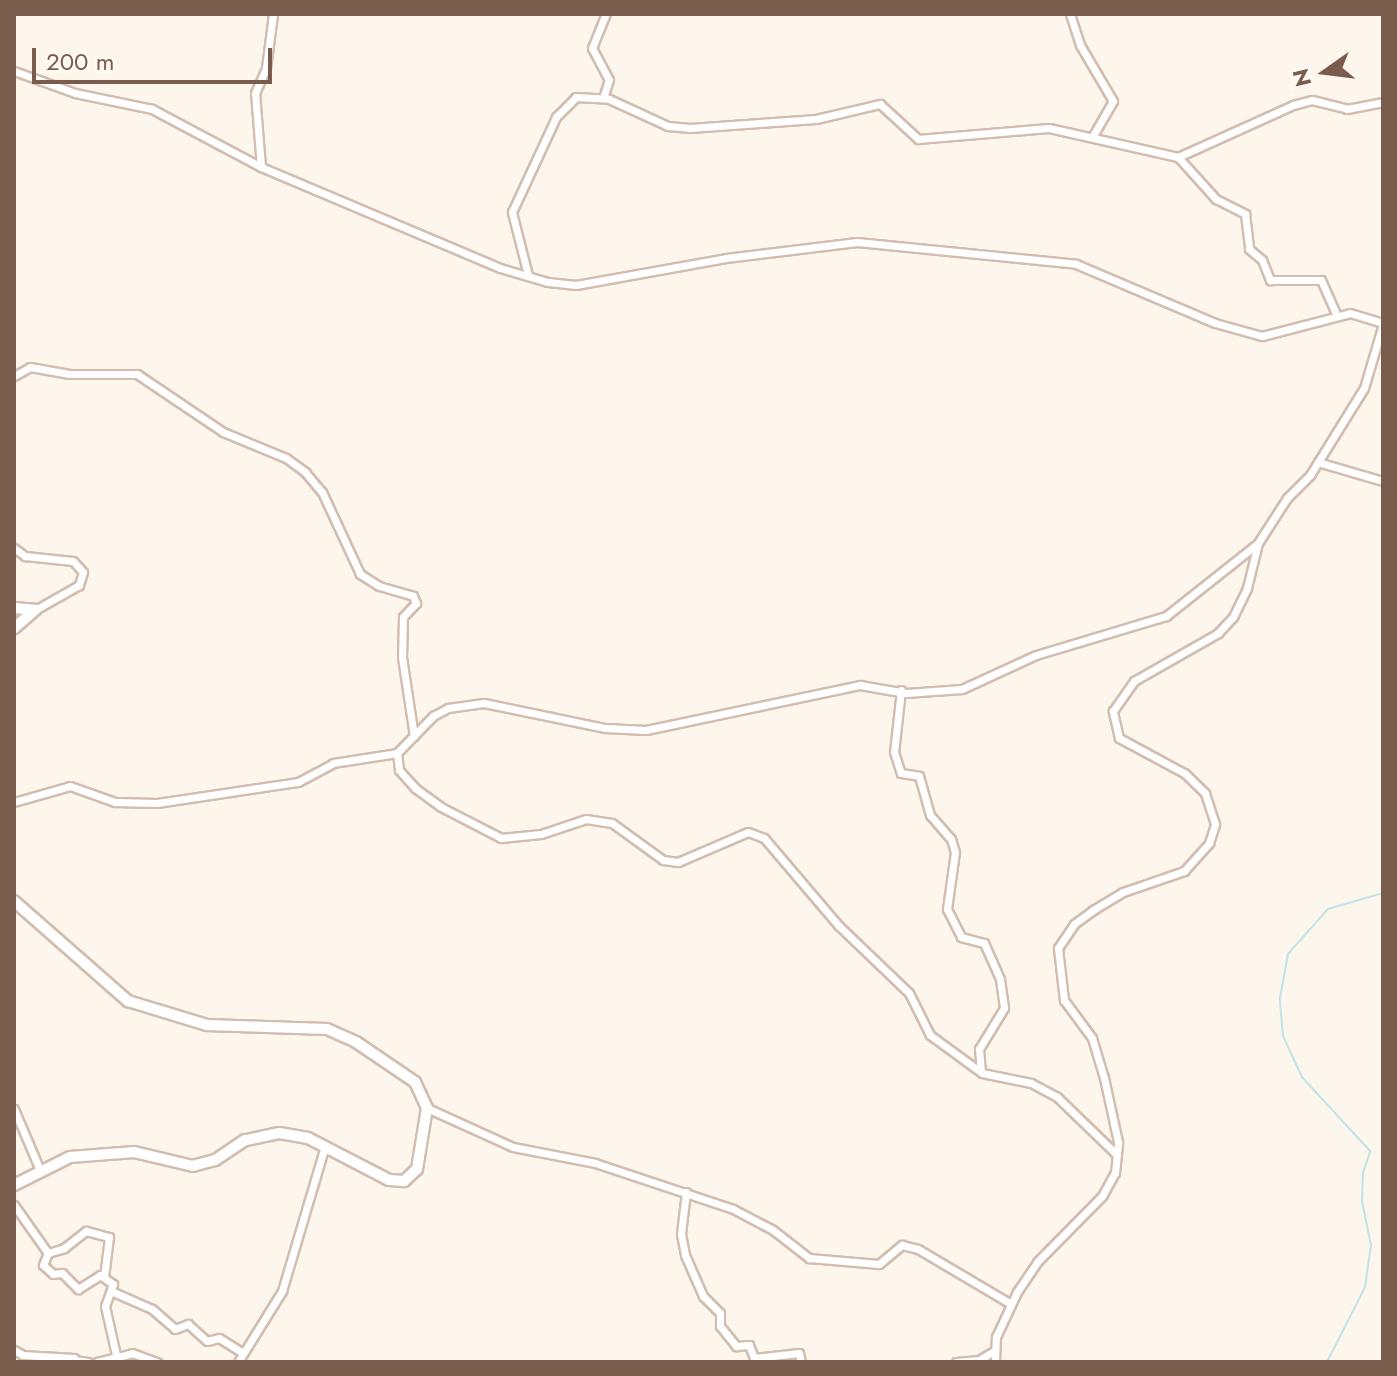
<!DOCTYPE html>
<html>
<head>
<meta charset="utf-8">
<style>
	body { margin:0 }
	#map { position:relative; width:1397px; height:1376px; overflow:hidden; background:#fdf6ec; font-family:Jost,sans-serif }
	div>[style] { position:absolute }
	.stream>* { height:2px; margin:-1px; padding:0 1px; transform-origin:1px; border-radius:1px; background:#bfe3e8 }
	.roads { filter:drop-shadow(2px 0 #d1beb0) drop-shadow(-2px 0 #d1beb0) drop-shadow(0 2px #d1beb0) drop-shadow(0 -2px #d1beb0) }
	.minor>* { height:7px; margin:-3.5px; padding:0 3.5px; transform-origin:3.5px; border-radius:3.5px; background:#fff }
	.secondary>* { height:10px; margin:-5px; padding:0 5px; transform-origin:5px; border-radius:5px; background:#fff }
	span { translate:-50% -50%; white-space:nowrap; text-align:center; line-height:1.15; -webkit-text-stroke:8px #fffaf3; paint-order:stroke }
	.frame { position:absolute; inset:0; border:16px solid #7a5c4d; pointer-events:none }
	.north { position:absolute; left:1285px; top:32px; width:80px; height:80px; -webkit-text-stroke:6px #fffaf3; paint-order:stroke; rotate:256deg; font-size:22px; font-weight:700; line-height:32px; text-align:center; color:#7a5c4d }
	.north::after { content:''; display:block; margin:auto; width:28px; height:36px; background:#7a5c4d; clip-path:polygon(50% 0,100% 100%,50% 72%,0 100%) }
	.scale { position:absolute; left:32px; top:48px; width:240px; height:36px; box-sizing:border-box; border:4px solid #7a5c4d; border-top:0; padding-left:10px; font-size:24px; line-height:28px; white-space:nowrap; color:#7a5c4d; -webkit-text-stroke:6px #fffaf3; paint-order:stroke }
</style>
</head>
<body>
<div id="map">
	<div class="stream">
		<div style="left:1327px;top:1362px;width:84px;rotate:-63.1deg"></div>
		<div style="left:1365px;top:1287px;width:42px;rotate:-81.9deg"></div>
		<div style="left:1371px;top:1245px;width:45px;rotate:-101.6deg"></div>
		<div style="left:1362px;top:1201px;width:28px;rotate:-88deg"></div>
		<div style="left:1363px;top:1173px;width:23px;rotate:-72deg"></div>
		<div style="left:1370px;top:1151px;width:100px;rotate:-132.6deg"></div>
		<div style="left:1302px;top:1077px;width:45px;rotate:-114.9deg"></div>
		<div style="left:1283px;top:1036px;width:38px;rotate:-95deg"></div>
		<div style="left:1280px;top:998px;width:45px;rotate:-79.7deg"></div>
		<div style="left:1288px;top:954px;width:60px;rotate:-48.4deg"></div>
		<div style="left:1328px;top:909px;width:57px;rotate:-16.2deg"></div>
	</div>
	<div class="roads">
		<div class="minor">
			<div style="left:1070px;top:14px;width:33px;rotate:72deg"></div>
			<div style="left:1080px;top:45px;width:65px;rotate:59.5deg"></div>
			<div style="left:1113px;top:101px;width:39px;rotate:120deg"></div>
			<div style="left:14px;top:71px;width:65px;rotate:19.8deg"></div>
			<div style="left:75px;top:93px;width:79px;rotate:11.7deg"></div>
			<div style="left:152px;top:109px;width:123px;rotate:28deg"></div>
			<div style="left:261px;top:167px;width:259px;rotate:22.9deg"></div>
			<div style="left:500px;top:268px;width:50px;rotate:16.3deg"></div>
			<div style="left:548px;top:282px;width:28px;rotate:6deg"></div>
			<div style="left:576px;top:285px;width:152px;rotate:-10.2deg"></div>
			<div style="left:726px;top:258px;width:132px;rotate:-7deg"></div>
			<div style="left:857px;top:242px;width:220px;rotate:5.7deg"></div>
			<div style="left:1076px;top:264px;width:151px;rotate:23deg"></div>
			<div style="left:1215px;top:323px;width:49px;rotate:15.5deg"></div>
			<div style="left:1262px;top:336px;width:91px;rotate:-14.6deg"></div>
			<div style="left:1350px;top:313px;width:34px;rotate:17deg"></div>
			<div style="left:603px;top:98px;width:19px;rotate:-72deg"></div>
			<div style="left:609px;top:80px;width:36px;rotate:-118deg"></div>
			<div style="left:592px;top:48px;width:37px;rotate:-68deg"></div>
			<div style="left:1178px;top:157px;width:57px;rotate:47.9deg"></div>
			<div style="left:1216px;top:199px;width:33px;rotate:27deg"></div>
			<div style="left:1245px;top:214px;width:35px;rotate:83deg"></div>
			<div style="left:1249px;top:249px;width:17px;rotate:40deg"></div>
			<div style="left:1262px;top:260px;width:22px;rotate:68deg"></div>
			<div style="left:1270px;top:280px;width:51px"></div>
			<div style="left:1321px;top:280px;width:39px;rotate:66deg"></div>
			<div style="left:261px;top:167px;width:74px;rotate:-94.6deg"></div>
			<div style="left:255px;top:93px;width:27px;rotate:-66deg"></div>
			<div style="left:266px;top:68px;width:54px;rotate:-82.6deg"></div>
			<div style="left:528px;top:275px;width:65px;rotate:-104.3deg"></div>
			<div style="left:512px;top:212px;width:105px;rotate:-65.1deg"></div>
			<div style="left:556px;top:117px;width:28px;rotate:-45deg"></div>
			<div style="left:576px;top:97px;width:33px;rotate:3deg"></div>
			<div style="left:609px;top:99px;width:65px;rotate:24.6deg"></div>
			<div style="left:668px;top:126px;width:22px;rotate:5deg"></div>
			<div style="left:690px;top:128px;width:126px;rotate:-4.1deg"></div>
			<div style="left:816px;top:119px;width:66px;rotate:-13.2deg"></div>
			<div style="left:880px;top:104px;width:52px;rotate:42.6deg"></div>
			<div style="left:918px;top:139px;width:131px;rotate:-4.8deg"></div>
			<div style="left:1049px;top:128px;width:132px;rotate:12.7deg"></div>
			<div style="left:1178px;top:157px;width:126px;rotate:-24.3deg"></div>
			<div style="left:1293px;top:105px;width:20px;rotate:-15deg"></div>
			<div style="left:1312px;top:100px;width:36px;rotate:14deg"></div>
			<div style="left:1347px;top:109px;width:37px;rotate:-11deg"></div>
			<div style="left:14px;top:376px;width:18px;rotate:-29deg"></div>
			<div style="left:30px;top:367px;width:40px;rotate:10deg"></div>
			<div style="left:69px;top:374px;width:68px"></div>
			<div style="left:137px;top:374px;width:104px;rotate:34deg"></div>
			<div style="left:223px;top:432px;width:68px;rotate:22.4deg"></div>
			<div style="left:286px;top:458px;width:24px;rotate:36deg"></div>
			<div style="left:305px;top:472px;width:26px;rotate:50deg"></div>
			<div style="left:322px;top:492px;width:90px;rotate:65.1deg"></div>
			<div style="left:360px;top:574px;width:22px;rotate:32deg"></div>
			<div style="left:379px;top:586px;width:35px;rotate:16deg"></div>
			<div style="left:413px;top:596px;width:8px;rotate:67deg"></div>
			<div style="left:416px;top:603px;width:19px;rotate:133deg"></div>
			<div style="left:403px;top:617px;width:40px;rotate:91.4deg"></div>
			<div style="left:402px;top:657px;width:80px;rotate:81.4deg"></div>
			<div style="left:1318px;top:462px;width:68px;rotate:16.3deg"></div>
			<div style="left:14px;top:548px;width:14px;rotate:36deg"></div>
			<div style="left:25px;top:556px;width:48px;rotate:5.9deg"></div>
			<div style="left:73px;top:561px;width:15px;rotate:48deg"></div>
			<div style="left:83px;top:572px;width:14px;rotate:107deg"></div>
			<div style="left:79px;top:585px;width:51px;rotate:150.4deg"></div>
			<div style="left:901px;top:690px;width:62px;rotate:96.4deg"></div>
			<div style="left:894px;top:752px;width:22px;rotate:72deg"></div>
			<div style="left:901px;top:773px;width:18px;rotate:9deg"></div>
			<div style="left:919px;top:776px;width:41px;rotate:74.2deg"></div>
			<div style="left:930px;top:815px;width:32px;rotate:49deg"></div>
			<div style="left:951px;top:839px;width:14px;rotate:73deg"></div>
			<div style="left:955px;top:852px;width:58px;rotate:98deg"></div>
			<div style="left:947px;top:909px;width:31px;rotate:63deg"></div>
			<div style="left:961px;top:937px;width:24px;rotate:15deg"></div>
			<div style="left:984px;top:943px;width:39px;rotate:66deg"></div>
			<div style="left:1000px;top:979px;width:29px;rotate:82deg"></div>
			<div style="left:1004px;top:1008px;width:48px;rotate:121.4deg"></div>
			<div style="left:979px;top:1049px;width:22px;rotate:85deg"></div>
			<div style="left:397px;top:753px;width:17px;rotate:83deg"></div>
			<div style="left:399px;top:770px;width:24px;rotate:48deg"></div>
			<div style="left:415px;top:788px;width:32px;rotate:36deg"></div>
			<div style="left:441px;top:807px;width:68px;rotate:27.3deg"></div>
			<div style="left:501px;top:838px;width:40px;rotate:-5.7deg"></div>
			<div style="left:541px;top:834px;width:47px;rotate:-18.4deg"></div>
			<div style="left:586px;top:819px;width:26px;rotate:9deg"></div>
			<div style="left:612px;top:823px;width:63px;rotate:36deg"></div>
			<div style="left:663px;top:860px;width:15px;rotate:8deg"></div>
			<div style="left:678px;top:862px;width:76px;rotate:-23.2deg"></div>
			<div style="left:748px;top:832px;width:17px;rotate:21deg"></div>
			<div style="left:764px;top:838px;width:114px;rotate:49.6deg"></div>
			<div style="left:838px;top:925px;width:98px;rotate:43.8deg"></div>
			<div style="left:909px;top:993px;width:47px;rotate:63.4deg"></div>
			<div style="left:930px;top:1035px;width:64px;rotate:36.2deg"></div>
			<div style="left:982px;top:1073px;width:50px;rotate:11.5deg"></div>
			<div style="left:1031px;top:1083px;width:30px;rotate:28deg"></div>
			<div style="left:1057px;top:1097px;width:83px;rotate:44deg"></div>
			<div style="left:14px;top:802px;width:58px;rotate:-15.9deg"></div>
			<div style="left:70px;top:786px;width:48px;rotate:19.6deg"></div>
			<div style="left:115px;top:802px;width:42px;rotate:1.4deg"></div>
			<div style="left:157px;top:803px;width:143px;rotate:-8.5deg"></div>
			<div style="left:298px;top:782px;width:40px;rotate:-28deg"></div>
			<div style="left:333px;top:763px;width:65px;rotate:-8.9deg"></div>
			<div style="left:397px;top:753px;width:52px;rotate:-45.8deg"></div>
			<div style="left:433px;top:716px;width:17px;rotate:-28deg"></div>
			<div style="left:448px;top:708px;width:36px;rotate:-8deg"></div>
			<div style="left:484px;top:703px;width:124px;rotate:11.7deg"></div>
			<div style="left:605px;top:728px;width:41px;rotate:2.8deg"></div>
			<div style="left:646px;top:730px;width:219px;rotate:-11.9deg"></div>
			<div style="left:860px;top:685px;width:47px;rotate:9.9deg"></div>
			<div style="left:906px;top:693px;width:56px;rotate:-4.1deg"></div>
			<div style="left:962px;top:689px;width:81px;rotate:-24.7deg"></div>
			<div style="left:1036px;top:655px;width:136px;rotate:-16.7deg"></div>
			<div style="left:1166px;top:616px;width:117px;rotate:-38.4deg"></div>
			<div style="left:427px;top:1108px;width:94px;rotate:24.4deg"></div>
			<div style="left:513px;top:1147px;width:84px;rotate:11deg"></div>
			<div style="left:595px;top:1163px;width:145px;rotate:18.4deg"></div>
			<div style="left:733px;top:1209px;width:45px;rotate:27.7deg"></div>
			<div style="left:773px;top:1230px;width:46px;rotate:37.9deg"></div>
			<div style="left:809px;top:1258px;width:70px;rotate:4.9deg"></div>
			<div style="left:879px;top:1264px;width:30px;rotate:-40deg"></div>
			<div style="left:902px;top:1245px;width:16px;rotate:14deg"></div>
			<div style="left:918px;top:1249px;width:108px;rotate:30.6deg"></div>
			<div style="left:14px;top:1109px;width:64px;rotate:67deg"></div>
			<div style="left:686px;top:1192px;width:42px;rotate:96.8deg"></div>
			<div style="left:681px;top:1234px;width:21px;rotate:79deg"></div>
			<div style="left:685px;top:1255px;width:45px;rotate:66.3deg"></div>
			<div style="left:703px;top:1296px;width:24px;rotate:45deg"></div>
			<div style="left:720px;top:1313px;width:13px;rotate:90deg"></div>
			<div style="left:720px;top:1326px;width:26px;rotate:51deg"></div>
			<div style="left:736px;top:1346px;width:13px;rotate:-4deg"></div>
			<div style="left:749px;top:1345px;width:14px;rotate:69deg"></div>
			<div style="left:754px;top:1358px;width:45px;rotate:-6.3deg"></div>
			<div style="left:799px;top:1353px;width:9px;rotate:77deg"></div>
			<div style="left:14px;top:1205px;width:59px;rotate:54.7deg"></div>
			<div style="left:48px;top:1253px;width:13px;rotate:113deg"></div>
			<div style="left:43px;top:1265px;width:13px;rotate:42deg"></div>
			<div style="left:53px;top:1274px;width:9px;rotate:-6deg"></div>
			<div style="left:62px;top:1273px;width:23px;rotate:45deg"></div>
			<div style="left:78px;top:1289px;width:26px;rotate:-32deg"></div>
			<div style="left:100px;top:1275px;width:16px;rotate:35deg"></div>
			<div style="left:113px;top:1284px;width:23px;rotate:110deg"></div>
			<div style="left:105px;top:1306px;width:50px;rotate:77.3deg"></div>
			<div style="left:48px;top:1253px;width:17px;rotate:-17deg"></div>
			<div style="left:64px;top:1248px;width:28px;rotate:-38deg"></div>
			<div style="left:86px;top:1231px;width:24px;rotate:15deg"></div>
			<div style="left:109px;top:1237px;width:40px;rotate:97.1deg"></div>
			<div style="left:111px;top:1291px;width:45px;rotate:23.7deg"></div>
			<div style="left:152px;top:1309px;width:30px;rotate:41deg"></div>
			<div style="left:175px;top:1329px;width:14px;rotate:-21deg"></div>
			<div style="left:188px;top:1324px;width:25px;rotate:42deg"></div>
			<div style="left:207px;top:1341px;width:12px;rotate:-14deg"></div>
			<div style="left:219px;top:1338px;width:26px;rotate:32deg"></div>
			<div style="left:14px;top:1350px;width:10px;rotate:29deg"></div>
			<div style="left:23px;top:1355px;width:51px;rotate:3.4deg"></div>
			<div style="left:74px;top:1360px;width:14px;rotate:8deg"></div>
			<div style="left:97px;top:1362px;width:36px;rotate:-14deg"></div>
			<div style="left:132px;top:1353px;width:27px;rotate:20deg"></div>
			<div style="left:238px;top:1362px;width:84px;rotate:-58.2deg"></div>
			<div style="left:282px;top:1291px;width:151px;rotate:-73.5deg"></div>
			<div style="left:956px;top:1362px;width:23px;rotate:-5deg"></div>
			<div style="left:979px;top:1360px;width:17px;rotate:-31deg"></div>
			<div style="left:995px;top:1362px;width:25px;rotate:-88deg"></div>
			<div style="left:996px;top:1337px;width:50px;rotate:-65deg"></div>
			<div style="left:1017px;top:1292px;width:36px;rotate:-56deg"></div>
			<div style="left:1037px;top:1262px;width:93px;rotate:-45.4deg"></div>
			<div style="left:1102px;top:1196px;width:26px;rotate:-61deg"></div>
			<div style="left:1115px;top:1173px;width:31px;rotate:-84deg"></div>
			<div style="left:1118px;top:1142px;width:66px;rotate:-102.3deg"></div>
			<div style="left:1104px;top:1078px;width:42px;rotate:-106.7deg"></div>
			<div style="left:1092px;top:1038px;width:47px;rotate:-126.4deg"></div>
			<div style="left:1064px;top:1000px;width:52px;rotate:-96.6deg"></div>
			<div style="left:1058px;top:948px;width:29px;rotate:-56deg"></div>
			<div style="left:1074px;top:924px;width:24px;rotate:-36deg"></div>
			<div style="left:1093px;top:910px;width:35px;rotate:-31deg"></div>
			<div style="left:1123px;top:892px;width:65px;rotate:-19deg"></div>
			<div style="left:1184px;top:871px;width:38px;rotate:-48deg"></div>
			<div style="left:1209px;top:843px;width:20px;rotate:-72deg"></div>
			<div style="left:1215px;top:824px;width:33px;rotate:-108deg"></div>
			<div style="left:1205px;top:793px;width:29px;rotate:-136deg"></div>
			<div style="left:1184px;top:773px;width:74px;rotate:-151.7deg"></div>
			<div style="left:1119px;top:738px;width:28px;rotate:-103deg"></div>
			<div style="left:1113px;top:711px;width:37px;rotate:-55deg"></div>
			<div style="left:1134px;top:681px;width:97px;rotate:-29.7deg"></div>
			<div style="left:1218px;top:633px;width:22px;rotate:-47deg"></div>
			<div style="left:1233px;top:617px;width:32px;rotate:-64deg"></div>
			<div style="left:1247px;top:588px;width:46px;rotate:-76.3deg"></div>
			<div style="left:1258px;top:543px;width:54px;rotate:-57.2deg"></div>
			<div style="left:1287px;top:498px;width:33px;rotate:-45deg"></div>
			<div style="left:1310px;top:475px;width:102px;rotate:-58.2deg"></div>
			<div style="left:1364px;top:388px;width:67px;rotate:-73.5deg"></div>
		</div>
		<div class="secondary">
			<div style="left:14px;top:608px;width:21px;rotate:5deg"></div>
			<div style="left:35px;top:610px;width:28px;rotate:139deg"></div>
			<div style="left:14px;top:901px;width:152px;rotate:41.3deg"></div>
			<div style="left:128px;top:1001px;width:83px;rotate:16.9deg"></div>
			<div style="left:207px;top:1025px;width:120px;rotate:1.9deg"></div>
			<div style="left:327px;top:1029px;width:32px;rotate:24deg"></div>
			<div style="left:356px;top:1042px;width:71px;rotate:34.1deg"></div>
			<div style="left:415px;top:1082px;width:29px;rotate:65deg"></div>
			<div style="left:427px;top:1108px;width:62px;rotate:99.3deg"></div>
			<div style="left:417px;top:1169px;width:18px;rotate:137deg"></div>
			<div style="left:404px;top:1181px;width:15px;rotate:-176deg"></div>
			<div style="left:389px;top:1180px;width:91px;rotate:-152.6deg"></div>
			<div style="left:308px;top:1138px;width:29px;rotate:-170deg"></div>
			<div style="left:279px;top:1133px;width:35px;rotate:168deg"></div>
			<div style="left:245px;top:1140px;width:36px;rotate:146deg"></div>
			<div style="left:215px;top:1160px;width:23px;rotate:165deg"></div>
			<div style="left:193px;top:1166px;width:61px;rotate:-166.7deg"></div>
			<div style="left:134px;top:1152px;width:64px;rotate:175.5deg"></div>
			<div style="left:70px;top:1157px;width:63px;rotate:153.4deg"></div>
		</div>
	</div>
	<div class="frame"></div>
	<div class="north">N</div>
	<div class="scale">200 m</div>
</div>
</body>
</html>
